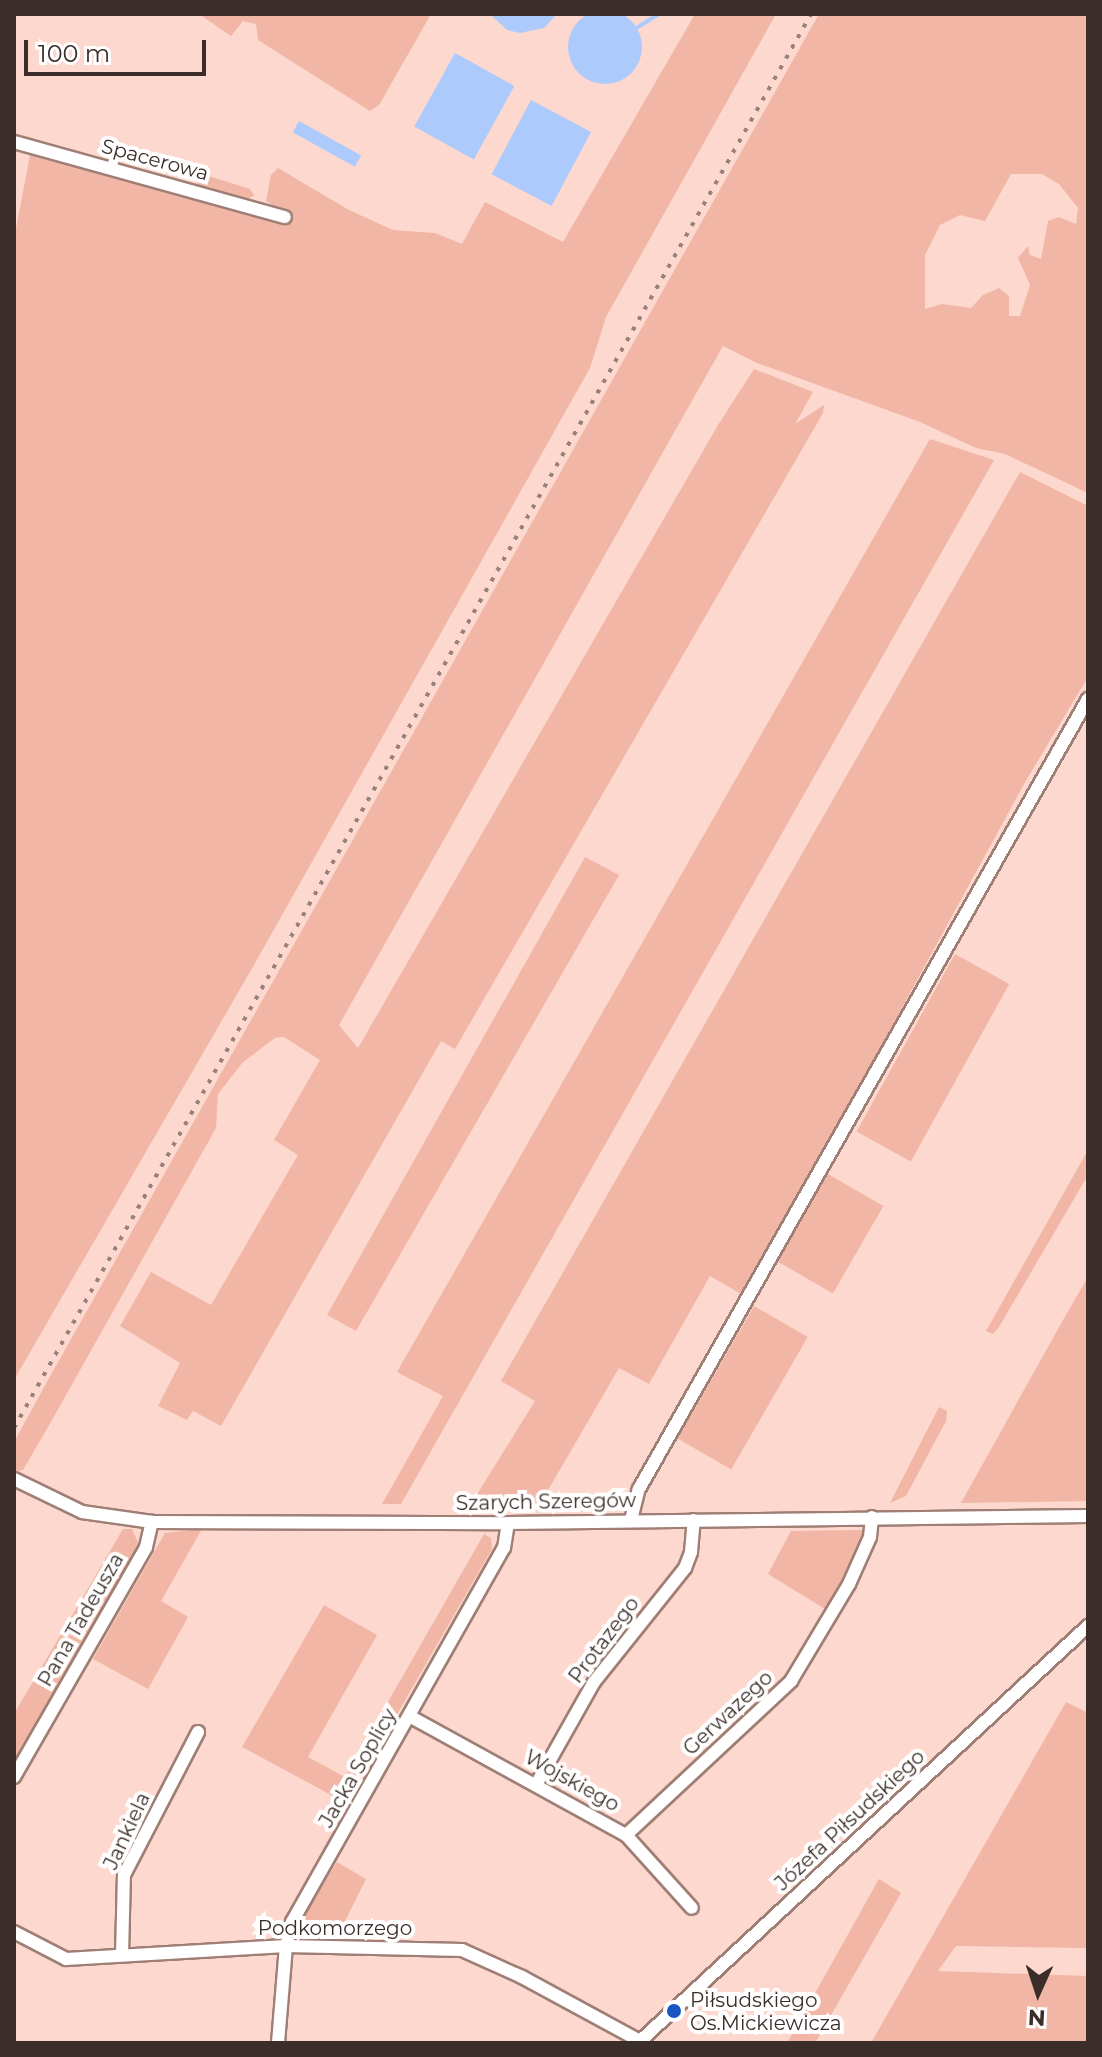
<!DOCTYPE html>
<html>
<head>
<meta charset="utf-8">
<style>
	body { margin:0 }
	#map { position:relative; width:1102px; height:2057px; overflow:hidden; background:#fdd8ce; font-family:Montserrat,sans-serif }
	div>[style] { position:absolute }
	.green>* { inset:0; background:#f1b6a5; transform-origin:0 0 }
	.water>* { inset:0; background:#adcafc; transform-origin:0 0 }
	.round { border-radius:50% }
	.stream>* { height:4px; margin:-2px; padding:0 2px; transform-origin:2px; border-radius:2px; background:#adcafc }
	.roads { filter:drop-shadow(2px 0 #9f7e75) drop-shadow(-2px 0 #9f7e75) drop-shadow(0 2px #9f7e75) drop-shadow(0 -2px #9f7e75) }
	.minor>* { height:12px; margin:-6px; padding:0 6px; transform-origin:6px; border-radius:6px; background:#fff }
	.rail>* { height:4px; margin-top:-2px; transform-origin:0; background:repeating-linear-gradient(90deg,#998079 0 4px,transparent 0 12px) }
	.dots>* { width:22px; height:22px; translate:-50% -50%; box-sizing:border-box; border:4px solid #fff; border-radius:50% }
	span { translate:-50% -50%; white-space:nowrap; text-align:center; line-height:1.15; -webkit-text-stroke:8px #fff; paint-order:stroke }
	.street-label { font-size:20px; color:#3b2d29 }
	.poi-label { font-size:20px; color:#3b2d29 }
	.left { translate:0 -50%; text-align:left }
	.frame { position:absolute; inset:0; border:16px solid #3b2d29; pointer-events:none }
	.north { position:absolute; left:998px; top:1953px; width:80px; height:80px; -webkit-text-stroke:6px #fff; paint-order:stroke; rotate:183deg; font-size:22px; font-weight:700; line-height:32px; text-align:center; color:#3b2d29 }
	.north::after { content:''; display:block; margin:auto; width:28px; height:36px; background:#3b2d29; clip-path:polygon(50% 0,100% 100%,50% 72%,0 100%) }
	.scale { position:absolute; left:24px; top:40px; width:182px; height:36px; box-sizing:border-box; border:4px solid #3b2d29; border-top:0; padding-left:10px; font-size:24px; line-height:28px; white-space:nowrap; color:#3b2d29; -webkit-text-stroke:6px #fff; paint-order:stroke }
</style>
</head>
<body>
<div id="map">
	<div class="green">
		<div style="clip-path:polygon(199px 14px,431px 14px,379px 105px,370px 111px,258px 40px,256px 24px,243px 21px,231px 36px)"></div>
		<div style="clip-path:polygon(695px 14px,776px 14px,606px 317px,590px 368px,254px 965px,14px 1380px,14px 239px,30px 155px,279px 221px,288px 214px,266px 201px,271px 175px,278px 168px,349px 210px,393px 230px,435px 233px,462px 244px,485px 202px,563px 242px)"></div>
		<div style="clip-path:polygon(evenodd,819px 14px,1088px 14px,1088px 493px,1005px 454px,976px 448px,920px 422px,757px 363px,723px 346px,339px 1025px,358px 1048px,718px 425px,754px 369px,813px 392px,795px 424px,824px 405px,823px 413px,455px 1049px,441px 1041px,221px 1426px,193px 1411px,187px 1420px,158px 1406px,180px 1363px,120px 1326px,151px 1272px,211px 1305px,298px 1155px,274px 1140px,320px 1060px,284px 1037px,275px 1038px,243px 1062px,218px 1094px,216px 1128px,52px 1420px,23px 1470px,14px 1472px,14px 1442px,48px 1380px,819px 14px,1011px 174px,1042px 174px,1059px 184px,1078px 208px,1076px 224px,1059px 217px,1048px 221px,1041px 259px,1030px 255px,1028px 246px,1018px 258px,1030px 285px,1020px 316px,1009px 316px,1009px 296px,999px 288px,983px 295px,971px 308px,942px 304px,925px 309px,925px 255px,940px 225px,960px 215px,985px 221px,1011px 174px)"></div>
		<div style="clip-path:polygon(202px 174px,250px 189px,254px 195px,246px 201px,200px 188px,194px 179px)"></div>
		<div style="clip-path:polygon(930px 439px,994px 460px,401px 1504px,382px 1504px,443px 1396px,397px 1372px)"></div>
		<div style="clip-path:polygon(1020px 472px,1088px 506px,1088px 677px,1024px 784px,783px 1226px,741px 1294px,710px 1276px,649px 1384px,619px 1368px,540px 1504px,471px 1504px,535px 1401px,501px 1381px)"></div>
		<div style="clip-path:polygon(585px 857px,619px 875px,356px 1331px,327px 1315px)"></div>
		<div style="left:955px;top:954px;width:62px;height:203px;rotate:29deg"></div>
		<div style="clip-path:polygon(1088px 1150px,1088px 1175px,999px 1327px,993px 1334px,986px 1331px)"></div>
		<div style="left:828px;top:1174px;width:64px;height:101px;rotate:30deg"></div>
		<div style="clip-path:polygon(1088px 1277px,1088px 1501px,961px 1503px,1063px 1320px)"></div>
		<div style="left:754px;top:1306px;width:62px;height:153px;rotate:30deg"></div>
		<div style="clip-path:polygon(939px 1407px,947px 1411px,946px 1421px,906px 1496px,890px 1503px)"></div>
		<div style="clip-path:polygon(123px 1529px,132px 1529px,139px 1545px,14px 1761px,14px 1714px)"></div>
		<div style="clip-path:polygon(202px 1529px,161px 1601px,188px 1617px,148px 1689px,93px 1659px,165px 1533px)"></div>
		<div style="clip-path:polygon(864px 1530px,850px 1568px,825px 1609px,768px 1574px,791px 1531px)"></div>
		<div style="clip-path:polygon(484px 1534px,491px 1538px,492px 1549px,346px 1803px,242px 1747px,324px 1605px,377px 1635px,308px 1757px,345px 1777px)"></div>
		<div style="clip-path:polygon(1066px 1702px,1088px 1713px,1088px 1948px,956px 1946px,938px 1971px,1088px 1976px,1088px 2043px,871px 2043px)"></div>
		<div style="clip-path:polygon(337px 1862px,366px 1879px,337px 1937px,308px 1937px,299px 1933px,297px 1925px)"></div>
		<div style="clip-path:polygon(879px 1879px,901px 1893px,815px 2043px,787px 2043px)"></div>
	</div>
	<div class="water">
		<div class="round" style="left:568px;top:10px;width:74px;height:74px"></div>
		<div style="clip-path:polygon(490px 14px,557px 14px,544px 28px,520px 33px,507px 30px)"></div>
		<div style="left:455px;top:53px;width:68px;height:84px;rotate:29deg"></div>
		<div style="left:531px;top:100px;width:68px;height:84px;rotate:28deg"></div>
		<div style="left:299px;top:121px;width:71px;height:13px;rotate:29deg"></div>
	</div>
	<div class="stream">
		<div style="left:638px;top:27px;width:25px;rotate:-32deg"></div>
	</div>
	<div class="roads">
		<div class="minor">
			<div style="left:14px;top:142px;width:281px;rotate:15.5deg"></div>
			<div style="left:14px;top:1479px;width:76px;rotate:25.9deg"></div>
			<div style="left:82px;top:1512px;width:71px;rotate:8.1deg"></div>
			<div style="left:152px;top:1522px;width:356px;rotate:0.2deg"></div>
			<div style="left:508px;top:1523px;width:580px;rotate:-0.69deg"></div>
			<div style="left:631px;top:1520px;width:32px;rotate:-76deg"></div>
			<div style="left:639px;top:1489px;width:909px;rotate:-60.39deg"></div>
			<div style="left:411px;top:1717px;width:245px;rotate:28.8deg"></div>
			<div style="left:626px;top:1835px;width:98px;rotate:47.9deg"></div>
			<div style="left:14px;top:1777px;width:265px;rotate:-60.1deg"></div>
			<div style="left:146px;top:1547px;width:26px;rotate:-77deg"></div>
			<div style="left:537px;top:1783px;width:116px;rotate:-60.6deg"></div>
			<div style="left:594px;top:1682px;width:146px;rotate:-51.4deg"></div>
			<div style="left:685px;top:1568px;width:17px;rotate:-69deg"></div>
			<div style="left:691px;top:1552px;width:32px;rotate:-85deg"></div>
			<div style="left:626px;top:1835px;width:226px;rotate:-43deg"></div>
			<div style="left:791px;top:1681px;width:113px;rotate:-59.1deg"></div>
			<div style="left:849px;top:1584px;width:51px;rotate:-65.9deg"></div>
			<div style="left:870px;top:1537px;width:20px;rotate:-84deg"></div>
			<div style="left:14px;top:1932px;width:59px;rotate:27.4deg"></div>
			<div style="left:66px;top:1959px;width:220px;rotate:-3.4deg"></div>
			<div style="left:286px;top:1946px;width:176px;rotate:1.3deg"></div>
			<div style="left:462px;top:1950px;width:66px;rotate:24.2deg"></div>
			<div style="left:522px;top:1977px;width:134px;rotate:28.5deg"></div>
			<div style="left:122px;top:1955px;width:80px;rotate:-88.6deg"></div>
			<div style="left:124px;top:1875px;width:161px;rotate:-62.6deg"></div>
			<div style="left:278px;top:2043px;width:97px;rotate:-85.3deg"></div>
			<div style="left:286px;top:1946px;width:25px;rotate:-76deg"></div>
			<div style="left:292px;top:1922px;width:430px;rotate:-60.5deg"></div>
			<div style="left:504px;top:1548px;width:25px;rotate:-81deg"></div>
			<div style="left:638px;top:2043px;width:614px;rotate:-42.82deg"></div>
		</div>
	</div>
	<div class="rail">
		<div style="left:14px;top:1428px;width:1623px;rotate:-60.59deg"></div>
	</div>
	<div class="dots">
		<div style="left:674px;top:2011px;background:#1b55c1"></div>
	</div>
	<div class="street-label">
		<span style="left:155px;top:160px;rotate:15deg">Spacerowa</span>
		<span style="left:546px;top:1502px;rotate:-1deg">Szarych Szeregów</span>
		<span style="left:81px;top:1620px;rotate:-60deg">Pana Tadeusza</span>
		<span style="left:604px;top:1640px;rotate:-53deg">Protazego</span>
		<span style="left:728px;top:1713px;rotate:-43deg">Gerwazego</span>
		<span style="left:358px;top:1768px;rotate:-60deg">Jacka Soplicy</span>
		<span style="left:572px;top:1781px;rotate:29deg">Wojskiego</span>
		<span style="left:850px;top:1820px;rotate:-43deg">Józefa Piłsudskiego</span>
		<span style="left:127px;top:1831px;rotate:-65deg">Jankiela</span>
		<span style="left:335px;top:1928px">Podkomorzego</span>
	</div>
	<div class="poi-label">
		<span class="left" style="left:690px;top:2012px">Piłsudskiego<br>Os.Mickiewicza</span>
	</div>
	<div class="frame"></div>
	<div class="north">N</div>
	<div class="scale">100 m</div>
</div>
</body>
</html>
